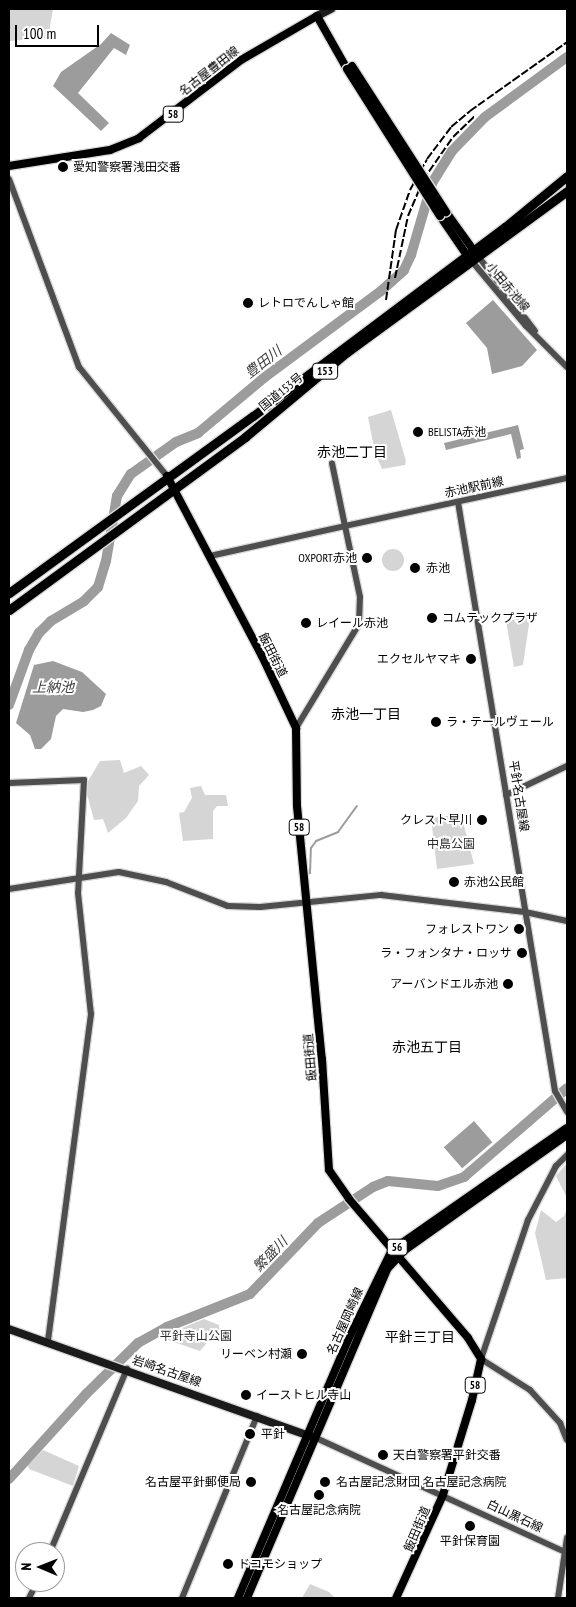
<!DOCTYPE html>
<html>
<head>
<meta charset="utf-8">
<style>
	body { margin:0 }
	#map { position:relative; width:576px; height:1607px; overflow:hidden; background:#fff; font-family:"PT Sans Narrow","Noto Sans JP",sans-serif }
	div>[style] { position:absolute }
	.green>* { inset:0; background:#d5d5d5 }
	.round { border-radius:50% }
	.water>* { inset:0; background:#9c9c9c; transform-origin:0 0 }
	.stream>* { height:2px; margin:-1px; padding:0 1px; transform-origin:1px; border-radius:1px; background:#9c9c9c }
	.river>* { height:10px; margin:-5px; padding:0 5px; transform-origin:5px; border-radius:5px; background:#9c9c9c }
	.roads { filter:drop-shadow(1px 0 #dbdbdb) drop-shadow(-1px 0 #dbdbdb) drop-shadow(0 1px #dbdbdb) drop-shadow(0 -1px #dbdbdb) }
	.tertiary>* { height:6px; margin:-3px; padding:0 3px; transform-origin:3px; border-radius:3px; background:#4e4e4e }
	.secondary>* { height:8px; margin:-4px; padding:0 4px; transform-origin:4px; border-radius:4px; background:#1b1b1b }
	.primary>* { height:8px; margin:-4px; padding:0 4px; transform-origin:4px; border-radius:4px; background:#000 }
	.trunk>* { height:9px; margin:-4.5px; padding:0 4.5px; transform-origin:4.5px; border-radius:4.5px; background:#000 }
	.rail>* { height:2px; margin-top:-1px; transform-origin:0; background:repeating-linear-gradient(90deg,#000 0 8px,transparent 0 10.5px) }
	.bridges { filter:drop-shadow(1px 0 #dbdbdb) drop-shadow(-1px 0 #dbdbdb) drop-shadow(0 1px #dbdbdb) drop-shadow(0 -1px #dbdbdb) }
	.primary-bridge>* { height:8px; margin:-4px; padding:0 4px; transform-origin:4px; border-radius:4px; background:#000 }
	.dots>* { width:14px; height:14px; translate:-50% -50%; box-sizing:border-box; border:2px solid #fff; border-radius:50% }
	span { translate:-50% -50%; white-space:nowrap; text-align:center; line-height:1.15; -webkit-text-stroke:4px #fff; paint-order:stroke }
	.shield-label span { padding:1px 4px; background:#fff; border:1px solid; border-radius:4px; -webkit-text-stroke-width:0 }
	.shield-label { font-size:11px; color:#000; font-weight:700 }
	.street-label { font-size:12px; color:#000 }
	.poi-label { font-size:12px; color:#000 }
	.left { translate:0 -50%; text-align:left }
	.right { translate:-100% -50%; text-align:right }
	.park-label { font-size:12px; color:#2c2c2c }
	.water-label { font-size:14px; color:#3d3d3d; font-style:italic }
	.neighbourhood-label { font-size:14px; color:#000 }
	.frame { position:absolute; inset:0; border:10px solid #000; pointer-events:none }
	.north { position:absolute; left:15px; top:1542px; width:50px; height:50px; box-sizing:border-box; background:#fff; border:1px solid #999; border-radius:50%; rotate:271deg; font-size:14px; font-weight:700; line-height:20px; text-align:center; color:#000 }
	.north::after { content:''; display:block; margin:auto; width:18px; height:22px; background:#000; clip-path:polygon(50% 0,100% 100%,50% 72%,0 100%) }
	.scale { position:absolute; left:15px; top:25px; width:84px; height:22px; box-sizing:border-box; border:2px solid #000; border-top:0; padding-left:6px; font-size:15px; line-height:18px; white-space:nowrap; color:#000; -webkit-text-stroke:4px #fff; paint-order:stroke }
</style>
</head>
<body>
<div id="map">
	<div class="green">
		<div style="clip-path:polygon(9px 9px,53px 9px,48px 38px,9px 41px)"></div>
		<div style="clip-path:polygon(391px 410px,406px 461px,405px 465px,382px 469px,375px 453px,368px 417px)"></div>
		<div class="round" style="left:382px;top:549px;width:22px;height:22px"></div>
		<div style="clip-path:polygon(530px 617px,523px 665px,514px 667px,506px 621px)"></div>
		<div style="clip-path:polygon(120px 760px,124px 773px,141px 766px,149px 775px,139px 786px,138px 801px,126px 818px,108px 833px,103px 819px,94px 820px,87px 794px,88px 781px,100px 761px)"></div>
		<div style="clip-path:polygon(201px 786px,205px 795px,226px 795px,228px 806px,217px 806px,213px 811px,213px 839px,183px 841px,179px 813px,184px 812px,192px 798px,190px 788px)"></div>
		<div style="clip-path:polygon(461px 814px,474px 864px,437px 869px,431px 818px)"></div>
		<div style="clip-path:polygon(567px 1163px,567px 1198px,556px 1176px)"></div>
		<div style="clip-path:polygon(567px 1208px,567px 1278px,546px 1280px,535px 1233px,541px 1210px,556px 1222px,564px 1216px)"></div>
		<div style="clip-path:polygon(204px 1319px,219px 1325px,219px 1329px,200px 1351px,165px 1339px,165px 1335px)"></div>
		<div style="clip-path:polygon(43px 1450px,79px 1466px,73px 1486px,29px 1469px,28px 1465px)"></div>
		<div style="clip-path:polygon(310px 1584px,329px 1592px,335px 1598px,302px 1598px)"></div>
	</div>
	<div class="water">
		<div style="clip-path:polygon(111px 33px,130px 45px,126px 55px,114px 48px,78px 93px,109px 123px,101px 131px,53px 86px,61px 72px,101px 44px)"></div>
		<div style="clip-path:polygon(493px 300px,537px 350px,522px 366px,492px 374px,487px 348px,466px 323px)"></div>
		<div style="clip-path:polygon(518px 425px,524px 449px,520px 450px,521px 458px,517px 459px,511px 434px,446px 450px,444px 443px)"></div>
		<div style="clip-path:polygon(53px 661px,82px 672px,106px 694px,101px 706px,93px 710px,83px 712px,63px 709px,56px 716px,51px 739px,41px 749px,35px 749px,30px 735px,16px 723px,34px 665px)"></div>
		<div style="left:474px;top:1121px;width:28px;height:40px;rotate:49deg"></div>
	</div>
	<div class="stream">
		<div style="left:307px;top:874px;width:3px;rotate:-18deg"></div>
		<div style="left:310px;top:873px;width:25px;rotate:-88deg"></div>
		<div style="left:311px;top:848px;width:9px;rotate:-54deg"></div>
		<div style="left:316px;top:841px;width:24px;rotate:-22deg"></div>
		<div style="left:338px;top:832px;width:32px;rotate:-54deg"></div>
	</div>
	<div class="river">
		<div style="left:9px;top:705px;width:59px;rotate:-70deg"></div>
		<div style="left:29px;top:650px;width:20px;rotate:-60deg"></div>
		<div style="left:39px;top:633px;width:17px;rotate:-45deg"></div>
		<div style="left:51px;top:621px;width:39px;rotate:-31deg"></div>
		<div style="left:84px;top:601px;width:20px;rotate:-45deg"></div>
		<div style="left:98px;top:587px;width:27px;rotate:-73deg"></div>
		<div style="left:106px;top:561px;width:66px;rotate:-80.4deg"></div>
		<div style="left:117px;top:496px;width:26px;rotate:-58deg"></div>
		<div style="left:131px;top:474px;width:55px;rotate:-35.4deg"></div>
		<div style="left:176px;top:442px;width:24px;rotate:-22deg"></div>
		<div style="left:198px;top:433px;width:87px;rotate:-39.9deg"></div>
		<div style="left:265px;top:377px;width:144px;rotate:-36.6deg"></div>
		<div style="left:381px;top:291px;width:31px;rotate:-42deg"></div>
		<div style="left:404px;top:270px;width:17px;rotate:-65deg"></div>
		<div style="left:411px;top:255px;width:75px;rotate:-73.7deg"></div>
		<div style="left:432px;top:183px;width:38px;rotate:-58deg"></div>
		<div style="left:452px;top:151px;width:47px;rotate:-45.9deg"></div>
		<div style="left:485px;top:117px;width:102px;rotate:-36.2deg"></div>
		<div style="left:9px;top:1479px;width:115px;rotate:-47.8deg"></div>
		<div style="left:86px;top:1394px;width:73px;rotate:-44.4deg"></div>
		<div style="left:138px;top:1343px;width:33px;rotate:-29deg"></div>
		<div style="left:167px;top:1327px;width:89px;rotate:-21.7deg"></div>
		<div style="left:250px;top:1294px;width:98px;rotate:-46.2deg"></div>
		<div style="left:318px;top:1223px;width:66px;rotate:-33.2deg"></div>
		<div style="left:373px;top:1187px;width:16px;rotate:-22deg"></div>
		<div style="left:388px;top:1181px;width:50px;rotate:5.7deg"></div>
		<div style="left:438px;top:1186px;width:28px;rotate:-19deg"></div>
		<div style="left:464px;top:1177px;width:136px;rotate:-40.8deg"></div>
	</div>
	<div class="roads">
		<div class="tertiary">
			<div style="left:9px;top:179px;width:201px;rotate:69.6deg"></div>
			<div style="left:79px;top:367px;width:140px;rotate:51.1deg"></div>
			<div style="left:478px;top:256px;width:94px;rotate:52.8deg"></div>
			<div style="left:470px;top:259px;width:87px;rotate:50.1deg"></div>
			<div style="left:526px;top:326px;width:58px;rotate:45deg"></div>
			<div style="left:458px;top:502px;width:597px;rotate:80.65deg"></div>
			<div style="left:555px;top:1091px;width:24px;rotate:60deg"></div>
			<div style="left:210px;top:556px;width:138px;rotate:-12.5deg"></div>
			<div style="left:345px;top:526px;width:64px;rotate:-101.7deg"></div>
			<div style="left:296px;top:728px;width:122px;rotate:-58.8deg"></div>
			<div style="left:359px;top:624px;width:27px;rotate:-88deg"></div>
			<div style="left:360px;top:597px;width:73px;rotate:-101.9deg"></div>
			<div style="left:345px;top:526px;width:227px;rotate:-12.2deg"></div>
			<div style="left:9px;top:783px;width:75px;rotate:-2.3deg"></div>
			<div style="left:84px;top:780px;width:113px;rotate:93deg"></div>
			<div style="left:78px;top:893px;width:122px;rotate:83.9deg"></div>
			<div style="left:91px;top:1014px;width:330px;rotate:97.5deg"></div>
			<div style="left:506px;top:795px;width:68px;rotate:-25.4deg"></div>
			<div style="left:9px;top:889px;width:111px;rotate:-8.8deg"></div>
			<div style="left:119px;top:872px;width:48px;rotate:12deg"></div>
			<div style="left:166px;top:882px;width:66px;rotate:21.2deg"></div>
			<div style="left:228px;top:906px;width:32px;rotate:2deg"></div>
			<div style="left:260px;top:907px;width:122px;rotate:-5.7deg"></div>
			<div style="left:381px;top:895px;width:145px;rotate:6.7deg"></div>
			<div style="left:525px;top:912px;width:43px;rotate:12.1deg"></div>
			<div style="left:567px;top:1155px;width:16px;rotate:135deg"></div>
			<div style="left:556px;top:1166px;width:61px;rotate:117.4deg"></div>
			<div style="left:528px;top:1220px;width:147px;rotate:108.7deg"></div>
			<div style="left:481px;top:1359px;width:58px;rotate:32.3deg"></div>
			<div style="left:530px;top:1390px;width:45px;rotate:47.7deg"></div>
			<div style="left:560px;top:1423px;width:18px;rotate:68deg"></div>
			<div style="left:316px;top:1438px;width:276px;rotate:24.6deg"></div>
			<div style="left:50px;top:1552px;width:199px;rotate:-67.2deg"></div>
			<div style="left:29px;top:1598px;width:18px;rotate:-63deg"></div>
			<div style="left:182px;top:1598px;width:197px;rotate:-67.6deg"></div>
			<div style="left:558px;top:1598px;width:61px;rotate:-81.5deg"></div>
		</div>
		<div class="secondary">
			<div style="left:317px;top:16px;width:16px;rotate:-27deg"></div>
			<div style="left:9px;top:1329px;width:323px;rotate:19.6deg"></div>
		</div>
		<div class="primary">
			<div style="left:9px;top:166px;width:102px;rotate:-9deg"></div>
			<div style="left:110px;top:150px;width:31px;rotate:-22deg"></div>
			<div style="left:139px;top:138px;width:128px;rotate:-37.4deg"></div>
			<div style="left:241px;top:60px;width:88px;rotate:-30.1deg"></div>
			<div style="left:317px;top:16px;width:61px;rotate:60.5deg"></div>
			<div style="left:446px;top:212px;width:53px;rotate:54.2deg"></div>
			<div style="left:440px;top:216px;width:46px;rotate:55.6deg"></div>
			<div style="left:167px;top:476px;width:204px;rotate:62.2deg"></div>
			<div style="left:262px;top:656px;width:80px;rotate:64.7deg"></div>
			<div style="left:296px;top:728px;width:78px;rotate:89.3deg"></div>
			<div style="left:297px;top:806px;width:254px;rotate:84.4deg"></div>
			<div style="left:322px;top:1059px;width:111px;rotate:86.4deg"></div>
			<div style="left:329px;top:1170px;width:35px;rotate:55deg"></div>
			<div style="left:349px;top:1199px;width:183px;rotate:49.4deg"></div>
			<div style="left:468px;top:1338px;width:25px;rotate:58deg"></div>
			<div style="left:481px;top:1359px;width:42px;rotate:102.4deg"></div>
			<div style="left:472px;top:1400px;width:99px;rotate:107deg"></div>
			<div style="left:443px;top:1495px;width:113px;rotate:114.5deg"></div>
			<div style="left:238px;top:1598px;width:285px;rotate:-66.9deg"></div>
			<div style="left:350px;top:1336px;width:96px;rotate:-64deg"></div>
			<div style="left:392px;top:1250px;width:213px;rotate:-34.9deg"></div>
			<div style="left:247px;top:1598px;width:359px;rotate:-66.9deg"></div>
			<div style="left:388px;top:1268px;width:25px;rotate:-47deg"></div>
			<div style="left:405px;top:1250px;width:199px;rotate:-35.4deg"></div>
		</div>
		<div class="trunk">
			<div style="left:9px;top:593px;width:301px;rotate:-36deg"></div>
			<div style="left:253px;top:416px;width:315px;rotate:-36.9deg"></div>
			<div style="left:505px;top:227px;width:80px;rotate:-39.4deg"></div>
			<div style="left:9px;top:610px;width:293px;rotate:-36.2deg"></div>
			<div style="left:245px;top:437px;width:133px;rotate:-39.8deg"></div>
			<div style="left:347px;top:352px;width:273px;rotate:-36.2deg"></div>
		</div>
	</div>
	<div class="rail">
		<div style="left:395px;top:278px;width:63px;rotate:-78.2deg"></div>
		<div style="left:408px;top:216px;width:39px;rotate:-67deg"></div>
		<div style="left:423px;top:180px;width:52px;rotate:-55.1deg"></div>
		<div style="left:453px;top:137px;width:30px;rotate:-44deg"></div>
		<div style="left:386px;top:300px;width:71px;rotate:-81.9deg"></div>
		<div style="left:396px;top:230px;width:42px;rotate:-70.7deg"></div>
		<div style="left:410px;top:190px;width:35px;rotate:-61deg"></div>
		<div style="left:427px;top:159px;width:40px;rotate:-53deg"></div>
		<div style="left:451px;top:127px;width:25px;rotate:-40deg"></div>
		<div style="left:470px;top:111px;width:119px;rotate:-35.4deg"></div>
	</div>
	<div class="bridges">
		<div class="primary-bridge">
			<div style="left:352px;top:66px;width:174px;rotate:57.2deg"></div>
			<div style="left:347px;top:69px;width:174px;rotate:57.7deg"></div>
		</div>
	</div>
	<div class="dots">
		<div style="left:63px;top:167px;background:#000"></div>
		<div style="left:248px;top:303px;background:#000"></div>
		<div style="left:418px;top:432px;background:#000"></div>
		<div style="left:367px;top:558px;background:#000"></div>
		<div style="left:415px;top:568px;background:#000"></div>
		<div style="left:432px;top:618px;background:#000"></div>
		<div style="left:306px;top:623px;background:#000"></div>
		<div style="left:471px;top:659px;background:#000"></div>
		<div style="left:436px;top:722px;background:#000"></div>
		<div style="left:482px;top:820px;background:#000"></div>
		<div style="left:454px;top:882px;background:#000"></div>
		<div style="left:519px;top:929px;background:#000"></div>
		<div style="left:522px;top:953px;background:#000"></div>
		<div style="left:508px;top:984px;background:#000"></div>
		<div style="left:302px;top:1354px;background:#000"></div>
		<div style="left:246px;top:1395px;background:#000"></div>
		<div style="left:250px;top:1434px;background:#000"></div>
		<div style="left:383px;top:1455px;background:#000"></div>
		<div style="left:251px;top:1482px;background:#000"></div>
		<div style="left:325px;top:1482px;background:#000"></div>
		<div style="left:319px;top:1495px;background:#000"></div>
		<div style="left:470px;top:1526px;background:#000"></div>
		<div style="left:228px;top:1564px;background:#000"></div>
	</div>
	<div class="shield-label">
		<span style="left:173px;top:114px">58</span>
		<span style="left:325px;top:371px">153</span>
		<span style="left:299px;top:827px">58</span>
		<span style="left:397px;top:1247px">56</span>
		<span style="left:475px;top:1385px">58</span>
	</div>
	<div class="street-label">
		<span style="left:209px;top:71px;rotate:-38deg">名古屋豊田線</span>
		<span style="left:508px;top:287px;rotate:50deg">小田赤池線</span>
		<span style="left:281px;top:392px;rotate:-39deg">国道153号</span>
		<span style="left:474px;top:487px;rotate:-12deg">赤池駅前線</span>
		<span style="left:273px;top:655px;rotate:63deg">飯田街道</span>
		<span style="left:519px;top:796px;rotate:81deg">平針名古屋線</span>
		<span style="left:310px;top:1057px;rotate:-95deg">飯田街道</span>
		<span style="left:345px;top:1321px;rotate:-66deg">名古屋岡崎線</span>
		<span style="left:167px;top:1371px;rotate:19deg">岩崎名古屋線</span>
		<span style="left:515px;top:1516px;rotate:25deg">白山黒石線</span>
		<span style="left:417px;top:1529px;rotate:-67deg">飯田街道</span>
	</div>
	<div class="poi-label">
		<span class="left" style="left:73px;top:167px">愛知警察署浅田交番</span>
		<span class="left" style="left:258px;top:303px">レトロでんしゃ館</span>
		<span class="left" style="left:428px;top:432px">BELISTA赤池</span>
		<span class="right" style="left:357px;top:558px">OXPORT赤池</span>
		<span class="left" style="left:426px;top:568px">赤池</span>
		<span class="left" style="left:442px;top:618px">コムテックプラザ</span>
		<span class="left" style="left:316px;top:623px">レイール赤池</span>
		<span class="right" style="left:461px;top:659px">エクセルヤマキ</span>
		<span class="left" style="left:446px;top:722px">ラ・テールヴェール</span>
		<span class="right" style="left:472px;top:820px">クレスト早川</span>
		<span class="left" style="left:464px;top:882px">赤池公民館</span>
		<span class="right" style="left:509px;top:929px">フォレストワン</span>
		<span class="right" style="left:512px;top:953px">ラ・フォンタナ・ロッサ</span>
		<span class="right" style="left:498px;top:984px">アーバンドエル赤池</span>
		<span class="right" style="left:292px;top:1354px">リーベン村瀬</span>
		<span class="left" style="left:256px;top:1395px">イーストヒル寺山</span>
		<span class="left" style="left:261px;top:1434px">平針</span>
		<span class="left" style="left:393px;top:1455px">天白警察署平針交番</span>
		<span class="right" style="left:241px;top:1482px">名古屋平針郵便局</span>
		<span class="left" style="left:336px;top:1482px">名古屋記念財団 名古屋記念病院</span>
		<span style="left:319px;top:1510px">名古屋記念病院</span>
		<span style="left:470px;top:1541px">平針保育園</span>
		<span class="left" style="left:238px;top:1564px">ドコモショップ</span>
	</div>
	<div class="park-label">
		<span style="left:451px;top:844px">中島公園</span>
		<span style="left:196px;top:1336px">平針寺山公園</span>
	</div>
	<div class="water-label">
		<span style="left:263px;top:362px;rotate:-38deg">豊田川</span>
		<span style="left:53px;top:687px">上納池</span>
		<span style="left:270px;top:1254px;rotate:-46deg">繁盛川</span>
	</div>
	<div class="neighbourhood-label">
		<span style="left:352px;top:452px">赤池二丁目</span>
		<span style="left:366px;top:714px">赤池一丁目</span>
		<span style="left:427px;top:1047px">赤池五丁目</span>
		<span style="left:420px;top:1337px">平針三丁目</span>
	</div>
	<div class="frame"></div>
	<div class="north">N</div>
	<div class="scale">100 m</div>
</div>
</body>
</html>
